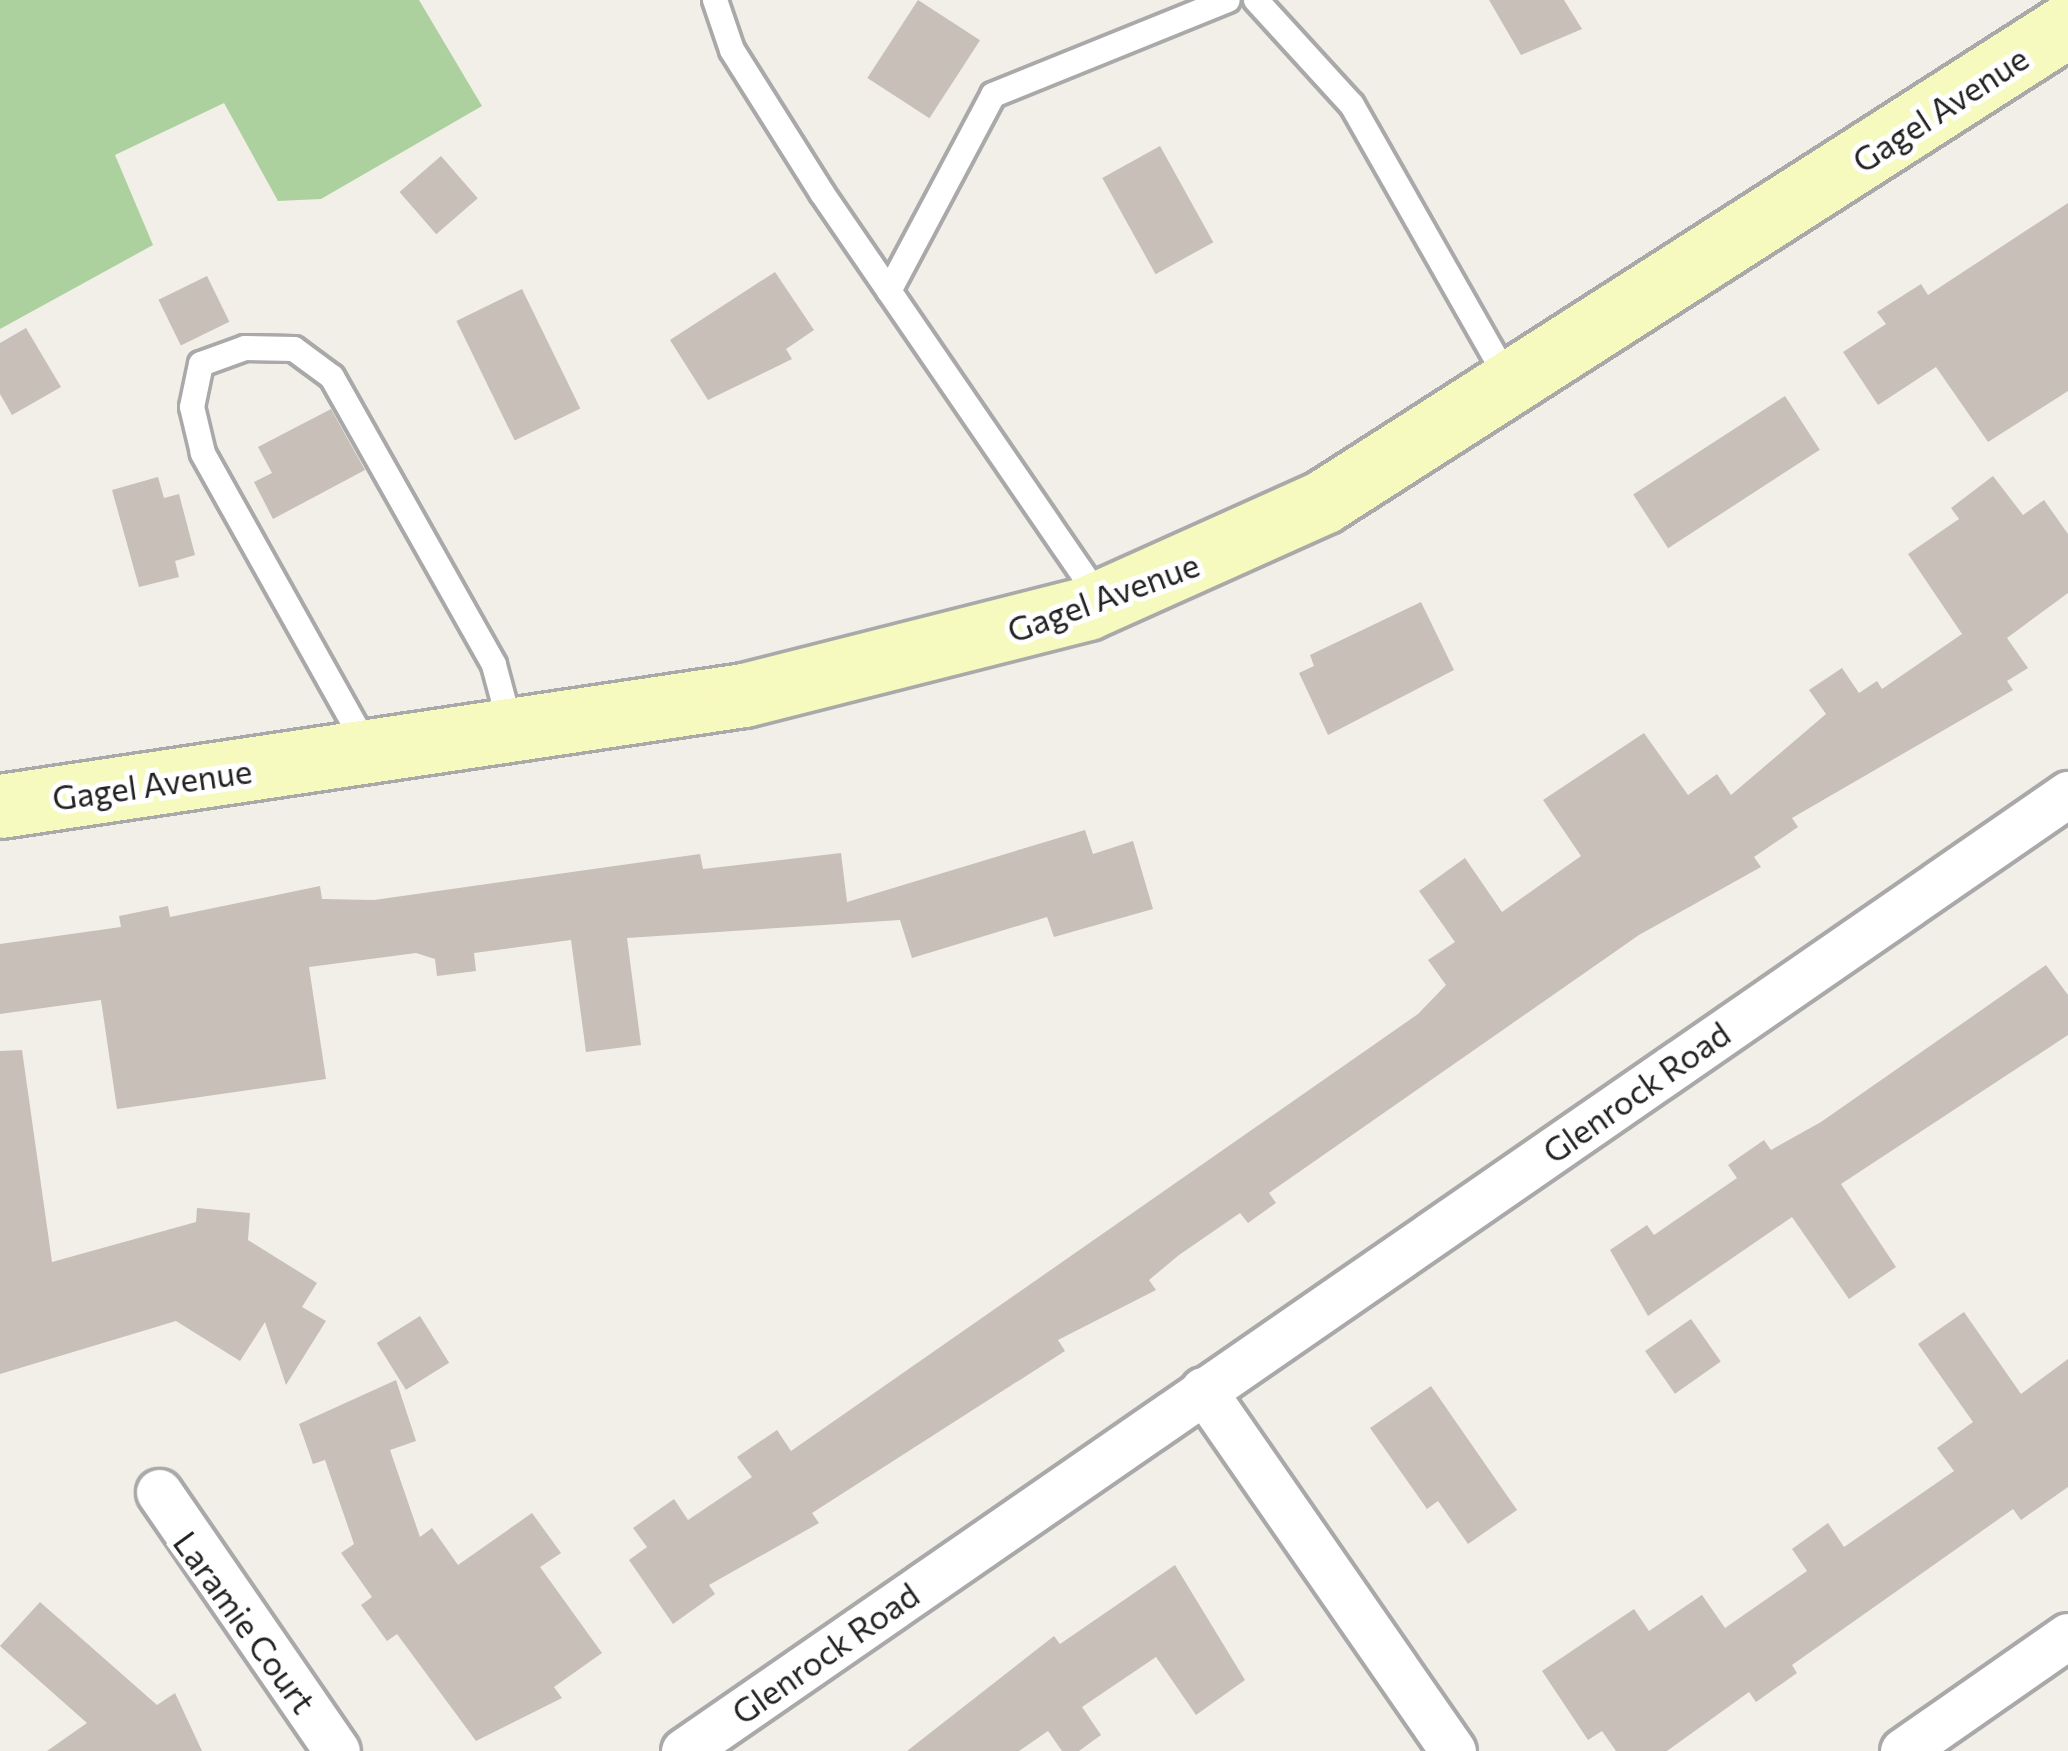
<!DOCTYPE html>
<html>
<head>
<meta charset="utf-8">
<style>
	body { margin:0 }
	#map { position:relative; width:2068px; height:1751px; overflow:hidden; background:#f2efe9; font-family:Commissioner,sans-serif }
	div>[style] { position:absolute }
	.forest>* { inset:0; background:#add19e }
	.building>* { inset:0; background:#c7bfb8; transform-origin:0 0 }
	.roads { filter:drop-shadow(3px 0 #a9a9a9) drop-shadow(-3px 0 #a9a9a9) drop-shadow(0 3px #a9a9a9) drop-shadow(0 -3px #a9a9a9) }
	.lane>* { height:24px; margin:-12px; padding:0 12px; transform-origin:12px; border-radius:12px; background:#fff }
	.street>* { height:45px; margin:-22.5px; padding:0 22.5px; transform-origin:22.5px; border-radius:22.5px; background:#fff }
	.secondary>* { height:63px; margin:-31.5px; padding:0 31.5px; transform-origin:31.5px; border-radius:31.5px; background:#f7fabf }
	span { translate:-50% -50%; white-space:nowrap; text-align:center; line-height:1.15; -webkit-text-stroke:10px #fff; paint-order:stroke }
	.street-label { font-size:33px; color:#222 }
</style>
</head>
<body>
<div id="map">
	<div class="forest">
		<div style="clip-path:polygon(0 0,419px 0,482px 106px,321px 199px,278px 201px,224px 103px,115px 155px,153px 245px,0 329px)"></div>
	</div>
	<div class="building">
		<div style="left:918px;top:0;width:74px;height:93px;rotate:33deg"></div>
		<div style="clip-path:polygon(1489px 0,1564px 0,1582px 29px,1521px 55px)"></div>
		<div style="left:1160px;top:146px;width:110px;height:66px;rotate:61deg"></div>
		<div style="left:441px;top:156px;width:56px;height:55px;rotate:49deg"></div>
		<div style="clip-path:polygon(2068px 203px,2068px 391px,1988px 442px,1936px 367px,1878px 405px,1843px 352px,1886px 324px,1877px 312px,1921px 284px,1928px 295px)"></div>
		<div style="clip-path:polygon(775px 272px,814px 330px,786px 349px,792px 359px,708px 400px,670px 340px)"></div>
		<div style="left:207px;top:276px;width:51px;height:54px;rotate:64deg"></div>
		<div style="left:522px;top:289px;width:133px;height:73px;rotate:64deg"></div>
		<div style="clip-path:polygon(26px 328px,61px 387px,12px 415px,0 394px,0 343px)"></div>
		<div style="left:1785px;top:396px;width:64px;height:181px;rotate:57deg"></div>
		<div style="clip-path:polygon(331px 409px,365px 470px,273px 519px,254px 482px,272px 473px,258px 447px)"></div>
		<div style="clip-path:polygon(1993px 476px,2023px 515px,2044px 500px,2068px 534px,2068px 593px,2007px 638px,2028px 668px,2007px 681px,2013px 690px,1792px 818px,1798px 827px,1754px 857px,1761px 867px,1639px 935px,1269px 1193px,1276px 1203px,1248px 1223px,1240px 1213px,1179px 1255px,1149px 1280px,1156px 1290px,1058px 1340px,1065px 1351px,812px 1513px,819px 1523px,709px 1585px,715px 1594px,673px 1624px,629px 1560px,647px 1547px,633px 1528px,674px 1499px,688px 1520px,752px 1477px,737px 1457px,777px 1430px,791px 1451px,1418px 1014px,1446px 985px,1428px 960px,1455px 942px,1419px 891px,1465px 858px,1502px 912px,1581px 856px,1543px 800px,1644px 733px,1688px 795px,1717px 774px,1731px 795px,1826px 714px,1809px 690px,1842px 668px,1859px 693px,1877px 681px,1882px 689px,1962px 634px,1908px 554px,1959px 519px,1951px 508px)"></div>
		<div style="clip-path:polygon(158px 477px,164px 498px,179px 494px,195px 555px,175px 561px,179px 577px,139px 587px,112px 490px)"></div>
		<div style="clip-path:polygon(1421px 602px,1454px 670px,1328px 735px,1299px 673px,1314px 666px,1310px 655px)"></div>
		<div style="clip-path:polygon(1085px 830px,1093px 854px,1133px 841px,1153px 909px,1054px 937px,1047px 917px,912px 958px,900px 920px,627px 938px,641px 1045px,586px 1052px,571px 940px,474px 953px,476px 971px,437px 976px,435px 959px,416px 953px,309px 967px,326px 1079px,117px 1109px,101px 1000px,0 1014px,0 944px,121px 927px,119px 916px,168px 906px,170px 917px,320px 886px,322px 899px,374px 900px,700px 854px,703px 869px,841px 853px,847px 902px)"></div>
		<div style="clip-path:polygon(2046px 965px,2068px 995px,2068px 1035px,1841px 1184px,1896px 1267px,1849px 1299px,1792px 1217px,1648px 1316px,1610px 1250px,1647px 1225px,1654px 1235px,1737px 1178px,1728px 1165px,1764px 1140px,1771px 1150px,1821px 1122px)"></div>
		<div style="clip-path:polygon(22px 1050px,52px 1262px,196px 1222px,197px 1208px,250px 1213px,248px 1240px,317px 1283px,302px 1307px,326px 1321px,286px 1385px,265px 1322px,240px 1361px,176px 1321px,0 1374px,0 1051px)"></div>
		<div style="clip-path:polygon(1964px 1312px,2021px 1394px,2068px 1359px,2068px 1487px,2021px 1520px,2013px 1509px,1792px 1665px,1797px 1673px,1756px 1702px,1749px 1692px,1667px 1751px,1616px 1751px,1602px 1731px,1588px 1740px,1542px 1671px,1634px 1609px,1649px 1631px,1702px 1595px,1725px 1628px,1807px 1571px,1792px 1549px,1828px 1523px,1844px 1547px,1954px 1471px,1937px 1448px,1973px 1422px,1918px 1344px)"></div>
		<div style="left:420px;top:1316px;width:55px;height:51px;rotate:58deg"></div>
		<div style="left:1691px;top:1319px;width:52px;height:56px;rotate:55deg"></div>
		<div style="clip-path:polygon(396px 1380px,416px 1441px,390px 1450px,420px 1537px,432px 1528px,458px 1565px,532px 1513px,561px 1553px,540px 1567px,602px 1653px,554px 1687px,562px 1698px,476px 1741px,397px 1634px,387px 1641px,361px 1605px,372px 1597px,341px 1553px,354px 1544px,325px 1460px,313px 1464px,299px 1424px)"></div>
		<div style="clip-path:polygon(1431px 1386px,1517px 1510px,1468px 1544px,1438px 1501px,1427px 1509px,1370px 1428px)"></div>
		<div style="clip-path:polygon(1175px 1565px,1245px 1680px,1196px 1715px,1156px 1657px,1082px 1707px,1101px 1735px,1079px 1751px,1062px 1751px,1048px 1731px,1019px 1751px,907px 1751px,1054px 1636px,1060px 1644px)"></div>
		<div style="clip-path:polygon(40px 1602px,157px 1705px,175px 1693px,202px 1751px,47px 1751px,87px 1723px,0 1646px)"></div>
	</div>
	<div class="roads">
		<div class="lane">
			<div style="left:715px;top:0;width:53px;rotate:71.2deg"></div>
			<div style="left:732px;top:50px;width:169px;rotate:57.8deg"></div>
			<div style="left:822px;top:193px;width:493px;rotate:55.6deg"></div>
			<div style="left:1256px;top:0;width:142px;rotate:47.6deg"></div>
			<div style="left:1352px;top:105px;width:318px;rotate:60.4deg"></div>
			<div style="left:889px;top:291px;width:222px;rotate:-62deg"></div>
			<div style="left:993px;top:95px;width:253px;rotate:-22deg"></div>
			<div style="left:367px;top:747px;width:337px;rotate:-119.2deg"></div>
			<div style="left:203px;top:453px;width:47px;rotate:-103.4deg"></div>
			<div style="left:192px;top:407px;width:44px;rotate:-78.2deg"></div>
			<div style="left:201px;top:364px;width:47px;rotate:-20deg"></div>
			<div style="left:245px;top:348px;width:49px;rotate:1.2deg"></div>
			<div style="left:294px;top:349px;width:47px;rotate:36.4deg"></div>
			<div style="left:332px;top:377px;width:330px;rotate:60.6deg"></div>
			<div style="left:494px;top:665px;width:65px;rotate:74.9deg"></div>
		</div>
		<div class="street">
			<div style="left:1203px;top:1390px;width:439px;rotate:55.3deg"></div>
			<div style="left:159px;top:1492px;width:314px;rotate:55.5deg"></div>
			<div style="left:684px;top:1751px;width:1683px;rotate:-34.66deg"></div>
			<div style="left:1903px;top:1751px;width:201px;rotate:-34.9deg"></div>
		</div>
		<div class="secondary">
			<div style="left:0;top:806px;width:752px;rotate:-8.49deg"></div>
			<div style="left:744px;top:695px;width:354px;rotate:-14.2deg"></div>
			<div style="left:1087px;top:608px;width:259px;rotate:-24.2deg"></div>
			<div style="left:1323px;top:502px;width:885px;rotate:-32.63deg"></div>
		</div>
	</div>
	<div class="street-label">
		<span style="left:1940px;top:109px;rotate:-33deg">Gagel Avenue</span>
		<span style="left:1103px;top:597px;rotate:-20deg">Gagel Avenue</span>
		<span style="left:152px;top:784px;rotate:-8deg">Gagel Avenue</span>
		<span style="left:1636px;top:1092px;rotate:-35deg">Glenrock Road</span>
		<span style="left:245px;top:1622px;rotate:54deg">Laramie Court</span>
		<span style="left:825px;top:1653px;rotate:-35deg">Glenrock Road</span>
	</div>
</div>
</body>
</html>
